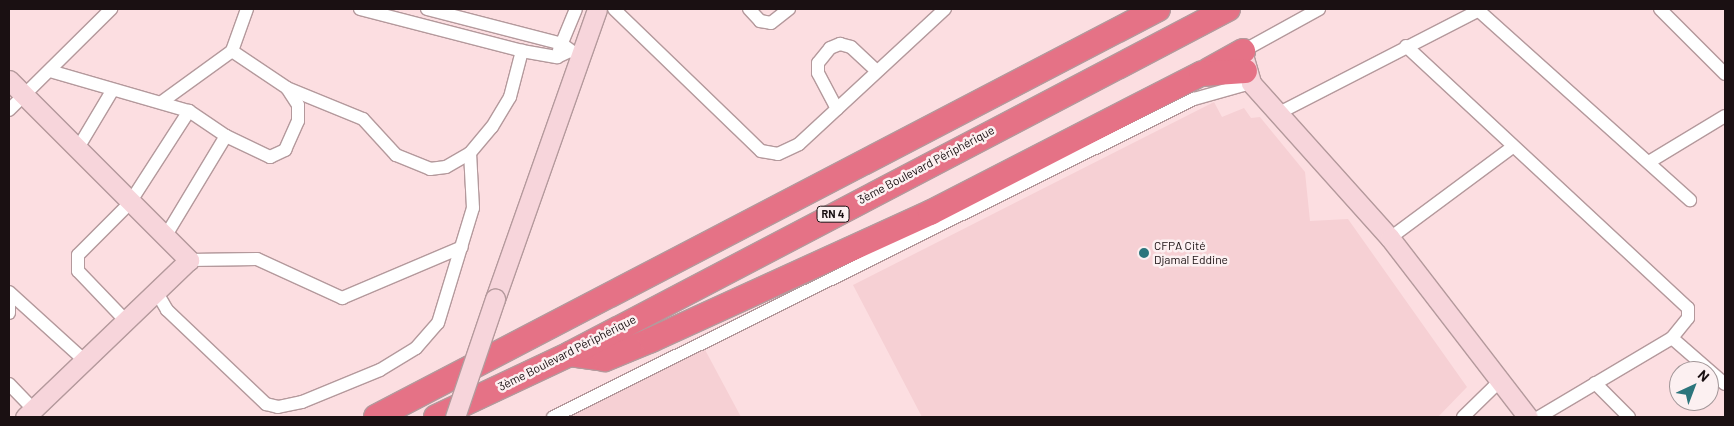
<!DOCTYPE html>
<html>
<head>
<meta charset="utf-8">
<style>
	body { margin:0 }
	#map { position:relative; width:1734px; height:426px; overflow:hidden; background:#fcdee1; font-family:Barlow,sans-serif }
	div>[style] { position:absolute }
	.built>* { inset:0; background:#f6d0d4 }
	.roads { filter:drop-shadow(1px 0 #b4999c) drop-shadow(-1px 0 #b4999c) drop-shadow(0 1px #b4999c) drop-shadow(0 -1px #b4999c) }
	.street>* { height:12px; margin:-6px; padding:0 6px; transform-origin:6px; border-radius:6px; background:#fff }
	.secondary>* { height:19px; margin:-9.5px; padding:0 9.5px; transform-origin:9.5px; border-radius:9.5px; background:#f7d5db }
	.highway>* { height:24px; margin:-12px; padding:0 12px; transform-origin:12px; border-radius:12px; background:#e57286 }
	.bridges { filter:drop-shadow(1px 0 #b4999c) drop-shadow(-1px 0 #b4999c) drop-shadow(0 1px #b4999c) drop-shadow(0 -1px #b4999c) }
	.secondary-bridge>* { height:19px; margin:-9.5px; padding:0 9.5px; transform-origin:9.5px; border-radius:9.5px; background:#f7d5db }
	.dots>* { width:14px; height:14px; translate:-50% -50%; box-sizing:border-box; border:2px solid #fcf0f1; border-radius:50% }
	span { translate:-50% -50%; white-space:nowrap; text-align:center; line-height:1.15; -webkit-text-stroke:5px #fcf0f1; paint-order:stroke }
	.shield-label span { padding:1px 4px; background:#fcf0f1; border:1px solid; border-radius:4px; -webkit-text-stroke-width:0 }
	.shield-label { font-size:11px; color:#1a1012; font-weight:700 }
	.street-label { font-size:12px; color:#1a1012 }
	.poi-label { font-size:12px; color:#1a1012 }
	.left { translate:0 -50%; text-align:left }
	.frame { position:absolute; inset:0; border:10px solid #1a1012; pointer-events:none }
	.north { position:absolute; left:1669px; top:361px; width:50px; height:50px; box-sizing:border-box; background:#fcf0f1; border:1px solid #a29698; border-radius:50%; rotate:43deg; font-size:14px; font-weight:700; line-height:20px; text-align:center; color:#1a1012 }
	.north::after { content:''; display:block; margin:auto; width:18px; height:22px; background:#2c757c; clip-path:polygon(50% 0,100% 100%,50% 72%,0 100%) }
</style>
</head>
<body>
<div id="map">
	<div class="built">
		<div style="clip-path:polygon(1214px 102px,1222px 117px,1244px 108px,1251px 118px,1260px 117px,1305px 172px,1310px 221px,1348px 219px,1467px 387px,1438px 417px,922px 417px,853px 285px)"></div>
		<div style="clip-path:polygon(703px 346px,741px 417px,567px 417px)"></div>
	</div>
	<div class="roads">
		<div class="street">
			<div style="left:247px;top:9px;width:45px;rotate:109.7deg"></div>
			<div style="left:232px;top:51px;width:66px;rotate:33.9deg"></div>
			<div style="left:287px;top:88px;width:82px;rotate:22.2deg"></div>
			<div style="left:363px;top:119px;width:49px;rotate:47.5deg"></div>
			<div style="left:396px;top:155px;width:37px;rotate:22deg"></div>
			<div style="left:430px;top:169px;width:16px;rotate:-7deg"></div>
			<div style="left:446px;top:167px;width:28px;rotate:-30deg"></div>
			<div style="left:470px;top:153px;width:34px;rotate:-50deg"></div>
			<div style="left:492px;top:127px;width:35px;rotate:-59deg"></div>
			<div style="left:510px;top:97px;width:48px;rotate:-75.4deg"></div>
			<div style="left:360px;top:9px;width:167px;rotate:14.5deg"></div>
			<div style="left:522px;top:51px;width:36px;rotate:10deg"></div>
			<div style="left:557px;top:57px;width:14px;rotate:-25deg"></div>
			<div style="left:427px;top:9px;width:139px;rotate:14.5deg"></div>
			<div style="left:562px;top:44px;width:17px;rotate:36deg"></div>
			<div style="left:614px;top:9px;width:204px;rotate:44deg"></div>
			<div style="left:761px;top:151px;width:17px;rotate:10deg"></div>
			<div style="left:778px;top:154px;width:23px;rotate:-25deg"></div>
			<div style="left:799px;top:144px;width:199px;rotate:-42.8deg"></div>
			<div style="left:749px;top:9px;width:16px;rotate:47deg"></div>
			<div style="left:760px;top:21px;width:11px;rotate:10deg"></div>
			<div style="left:771px;top:23px;width:23px;rotate:-38deg"></div>
			<div style="left:1660px;top:9px;width:92px;rotate:45deg"></div>
			<div style="left:1478px;top:10px;width:285px;rotate:41.9deg"></div>
			<div style="left:1406px;top:46px;width:385px;rotate:42.9deg"></div>
			<div style="left:1688px;top:308px;width:10px;rotate:90deg"></div>
			<div style="left:1688px;top:318px;width:26px;rotate:129deg"></div>
			<div style="left:1672px;top:338px;width:155px;rotate:149.3deg"></div>
			<div style="left:559px;top:50px;width:44px;rotate:-67.5deg"></div>
			<div style="left:1243px;top:51px;width:87px;rotate:-28.9deg"></div>
			<div style="left:50px;top:71px;width:145px;rotate:16.1deg"></div>
			<div style="left:189px;top:111px;width:45px;rotate:34deg"></div>
			<div style="left:226px;top:136px;width:49px;rotate:25.5deg"></div>
			<div style="left:270px;top:157px;width:17px;rotate:-25deg"></div>
			<div style="left:285px;top:150px;width:32px;rotate:-66deg"></div>
			<div style="left:298px;top:121px;width:16px;rotate:-90deg"></div>
			<div style="left:298px;top:105px;width:20px;rotate:-123deg"></div>
			<div style="left:163px;top:101px;width:85px;rotate:-35.9deg"></div>
			<div style="left:837px;top:109px;width:41px;rotate:-117.8deg"></div>
			<div style="left:818px;top:73px;width:10px;rotate:-90deg"></div>
			<div style="left:818px;top:63px;width:19px;rotate:-51deg"></div>
			<div style="left:830px;top:48px;width:11px;rotate:-22deg"></div>
			<div style="left:840px;top:44px;width:11px;rotate:15deg"></div>
			<div style="left:851px;top:47px;width:35px;rotate:43deg"></div>
			<div style="left:9px;top:110px;width:144px;rotate:-44.7deg"></div>
			<div style="left:1279px;top:113px;width:227px;rotate:-27.2deg"></div>
			<div style="left:78px;top:148px;width:66px;rotate:-59.2deg"></div>
			<div style="left:1649px;top:162px;width:89px;rotate:-31.2deg"></div>
			<div style="left:165px;top:237px;width:118px;rotate:-58.9deg"></div>
			<div style="left:1390px;top:238px;width:151px;rotate:-36.6deg"></div>
			<div style="left:189px;top:260px;width:68px;rotate:-0.8deg"></div>
			<div style="left:257px;top:259px;width:94px;rotate:24.6deg"></div>
			<div style="left:342px;top:298px;width:130px;rotate:-23deg"></div>
			<div style="left:156px;top:291px;width:22px;rotate:60deg"></div>
			<div style="left:167px;top:310px;width:137px;rotate:43.5deg"></div>
			<div style="left:266px;top:404px;width:12px;rotate:14deg"></div>
			<div style="left:278px;top:407px;width:25px;rotate:-12deg"></div>
			<div style="left:302px;top:402px;width:84px;rotate:-22.3deg"></div>
			<div style="left:380px;top:370px;width:42px;rotate:-31.4deg"></div>
			<div style="left:416px;top:348px;width:33px;rotate:-49deg"></div>
			<div style="left:438px;top:323px;width:120px;rotate:-73.1deg"></div>
			<div style="left:473px;top:208px;width:55px;rotate:-93.1deg"></div>
			<div style="left:9px;top:292px;width:101px;rotate:42.2deg"></div>
			<div style="left:9px;top:298px;width:15px;rotate:90deg"></div>
			<div style="left:125px;top:320px;width:68px;rotate:-133.8deg"></div>
			<div style="left:78px;top:271px;width:16px;rotate:-90deg"></div>
			<div style="left:78px;top:255px;width:72px;rotate:-45deg"></div>
			<div style="left:129px;top:204px;width:111px;rotate:-57.2deg"></div>
			<div style="left:1672px;top:338px;width:70px;rotate:41deg"></div>
			<div style="left:1595px;top:383px;width:48px;rotate:45deg"></div>
			<div style="left:9px;top:384px;width:35px;rotate:46deg"></div>
			<div style="left:553px;top:417px;width:716px;rotate:-26.39deg"></div>
			<div style="left:1194px;top:99px;width:59px;rotate:-15.7deg"></div>
			<div style="left:1463px;top:417px;width:54px;rotate:-44.3deg"></div>
		</div>
		<div class="secondary">
			<div style="left:1244px;top:58px;width:26px;rotate:74deg"></div>
			<div style="left:1251px;top:83px;width:208px;rotate:48.1deg"></div>
			<div style="left:1390px;top:238px;width:226px;rotate:52.4deg"></div>
			<div style="left:9px;top:80px;width:255px;rotate:45deg"></div>
			<div style="left:189px;top:260px;width:227px;rotate:136.2deg"></div>
			<div style="left:495px;top:299px;width:307px;rotate:-70.6deg"></div>
		</div>
		<div class="highway">
			<div style="left:1209px;top:70px;width:39px;rotate:-29deg"></div>
			<div style="left:570px;top:354px;width:35px;rotate:8deg"></div>
			<div style="left:605px;top:359px;width:50px;rotate:-22.4deg"></div>
			<div style="left:651px;top:340px;width:307px;rotate:-24.5deg"></div>
			<div style="left:930px;top:213px;width:305px;rotate:-27.2deg"></div>
			<div style="left:1201px;top:74px;width:44px;rotate:-3.9deg"></div>
			<div style="left:376px;top:417px;width:882px;rotate:-27.55deg"></div>
			<div style="left:436px;top:417px;width:148px;rotate:-25.2deg"></div>
			<div style="left:570px;top:354px;width:743px;rotate:-27.67deg"></div>
		</div>
	</div>
	<div class="bridges">
		<div class="secondary-bridge">
			<div style="left:455px;top:417px;width:125px;rotate:-71.3deg"></div>
		</div>
	</div>
	<div class="dots">
		<div style="left:1144px;top:253px;background:#2c757c"></div>
	</div>
	<div class="shield-label">
		<span style="left:833px;top:214px">RN 4</span>
	</div>
	<div class="street-label">
		<span style="left:926px;top:165px;rotate:-28deg">3ème Boulevard Périphérique</span>
		<span style="left:567px;top:353px;rotate:-27deg">3ème Boulevard Périphérique</span>
	</div>
	<div class="poi-label">
		<span class="left" style="left:1154px;top:253px">CFPA Cité<br>Djamal Eddine</span>
	</div>
	<div class="frame"></div>
	<div class="north">N</div>
</div>
</body>
</html>
